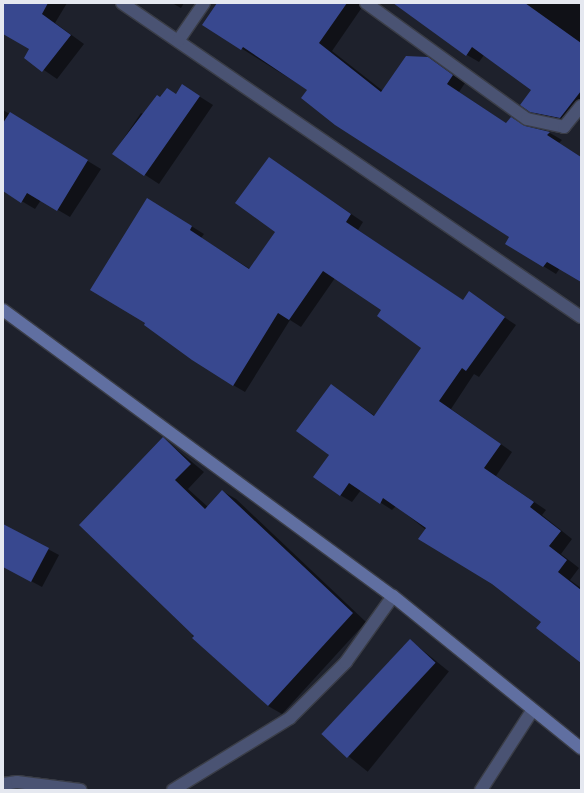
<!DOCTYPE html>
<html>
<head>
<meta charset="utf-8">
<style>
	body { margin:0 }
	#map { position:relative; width:584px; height:793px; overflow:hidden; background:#1e212c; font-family:"Sofia Sans Condensed",sans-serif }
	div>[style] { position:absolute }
	.shadow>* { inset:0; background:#0007; transform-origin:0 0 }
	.building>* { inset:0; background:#38488f; transform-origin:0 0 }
	.roads { filter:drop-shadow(1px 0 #3a3d47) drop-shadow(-1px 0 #3a3d47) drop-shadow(0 1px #3a3d47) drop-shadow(0 -1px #3a3d47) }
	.street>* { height:12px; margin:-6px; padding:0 6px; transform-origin:6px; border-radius:6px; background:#4a5373 }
	.secondary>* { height:12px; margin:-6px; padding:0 6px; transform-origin:6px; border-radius:6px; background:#606fa1 }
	span { translate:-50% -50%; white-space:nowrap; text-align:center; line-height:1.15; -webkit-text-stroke:3px #141823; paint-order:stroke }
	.frame { position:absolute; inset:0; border:4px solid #e5e8f0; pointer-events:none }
</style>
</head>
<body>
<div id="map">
	<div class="shadow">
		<div style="clip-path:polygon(3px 3px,67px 3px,55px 23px,84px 44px,57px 79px,25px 57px,31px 49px,3px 33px)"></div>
		<div style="clip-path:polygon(172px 3px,184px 3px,181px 8px)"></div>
		<div style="clip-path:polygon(218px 3px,365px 3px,332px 51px,383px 91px,428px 58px,465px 83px,459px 92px,507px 124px,550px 133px,562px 140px,559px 143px,581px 157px,581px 281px,560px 268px,556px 274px,506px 243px,510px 237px,308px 90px,204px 25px)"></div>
		<div style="clip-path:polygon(395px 3px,581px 3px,581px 115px,573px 125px,544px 119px,531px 111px,533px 90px,484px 55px,479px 62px,467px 55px)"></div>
		<div style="clip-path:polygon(183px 86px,213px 105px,159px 184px,113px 154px,141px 113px,145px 115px,160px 98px,177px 95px)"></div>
		<div style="clip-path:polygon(3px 110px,101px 169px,70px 217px,41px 200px,35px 209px,3px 190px)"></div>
		<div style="clip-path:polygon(269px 158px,363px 222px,358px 230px,464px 301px,480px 301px,516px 325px,479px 377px,474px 374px,451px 409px,512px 452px,496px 476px,546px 510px,542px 515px,572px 539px,561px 554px,579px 568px,570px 580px,581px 588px,581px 661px,542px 622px,396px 506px,392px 510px,361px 490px,352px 502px,340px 495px,331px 455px,331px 385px,375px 416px,423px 348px,383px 310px,335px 278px,301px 327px,290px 320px,245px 392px,233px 385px,159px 206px,204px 234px,201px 238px,250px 269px,276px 231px)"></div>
		<div style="clip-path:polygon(163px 438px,204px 472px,188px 489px,208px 507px,222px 491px,236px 499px,366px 622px,282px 714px,268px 706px,193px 638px)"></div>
		<div style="clip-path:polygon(3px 525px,59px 555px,42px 587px,3px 566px)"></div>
		<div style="left:410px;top:640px;width:50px;height:129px;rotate:39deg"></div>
	</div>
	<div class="building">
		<div style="clip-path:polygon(3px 3px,48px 3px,42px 14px,71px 35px,42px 72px,24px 58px,29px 49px,3px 34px)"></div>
		<div style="clip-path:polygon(217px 3px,347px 3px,319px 43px,381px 92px,406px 56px,428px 57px,453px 75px,447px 84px,506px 123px,511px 117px,525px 126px,550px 132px,547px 135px,581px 157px,581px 282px,547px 262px,543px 267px,505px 244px,509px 237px,335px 125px,301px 98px,307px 90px,243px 47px,241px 50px,202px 25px)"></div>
		<div style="clip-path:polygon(393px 3px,525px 3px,581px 43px,581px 91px,560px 118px,530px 112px,520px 105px,531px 90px,472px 47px,466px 56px)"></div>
		<div style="clip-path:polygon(182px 84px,200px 96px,144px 176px,112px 154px,157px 95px,160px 97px,167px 88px,176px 94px)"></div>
		<div style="clip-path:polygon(10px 112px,88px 160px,57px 211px,27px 193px,21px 203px,3px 191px,3px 123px)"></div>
		<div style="clip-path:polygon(269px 157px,351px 214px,346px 222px,463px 300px,469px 291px,505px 317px,466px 371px,462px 368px,439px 401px,501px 444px,484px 468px,534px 502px,530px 507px,561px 531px,549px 546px,567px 560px,558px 572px,581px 590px,581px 663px,536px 628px,541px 622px,492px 584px,418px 539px,426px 528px,383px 498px,380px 504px,349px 483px,340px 496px,313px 477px,329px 455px,296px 431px,331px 384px,374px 416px,421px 348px,377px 316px,381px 310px,323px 271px,289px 320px,278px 313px,233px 386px,192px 360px,144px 325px,145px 323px,90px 290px,147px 198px,192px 226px,190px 230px,249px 269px,275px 232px,235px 203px)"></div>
		<div style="clip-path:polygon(163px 437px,191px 464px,175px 480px,205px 509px,222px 490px,353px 613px,268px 706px,192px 638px,194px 636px,79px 525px)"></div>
		<div style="clip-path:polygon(3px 524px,49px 548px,31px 582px,3px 567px)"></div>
		<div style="left:410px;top:639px;width:35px;height:130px;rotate:43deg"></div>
	</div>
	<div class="roads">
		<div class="street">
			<div style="left:122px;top:3px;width:556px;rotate:34.38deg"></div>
			<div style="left:366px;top:3px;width:198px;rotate:35.8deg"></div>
			<div style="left:527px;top:119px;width:38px;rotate:12deg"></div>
			<div style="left:564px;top:127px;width:27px;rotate:-51deg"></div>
			<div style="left:178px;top:41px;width:46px;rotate:-55.6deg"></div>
			<div style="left:3px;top:784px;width:14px;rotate:-8deg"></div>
			<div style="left:17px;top:782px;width:64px;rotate:7.1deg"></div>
			<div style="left:173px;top:790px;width:137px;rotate:-31.6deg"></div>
			<div style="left:290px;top:718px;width:79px;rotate:-45deg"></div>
			<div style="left:346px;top:662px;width:81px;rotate:-54.5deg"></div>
			<div style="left:481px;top:790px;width:94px;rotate:-57.2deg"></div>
		</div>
		<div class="secondary">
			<div style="left:3px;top:310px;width:484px;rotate:36.3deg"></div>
			<div style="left:393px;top:596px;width:242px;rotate:39deg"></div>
		</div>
	</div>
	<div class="frame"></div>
</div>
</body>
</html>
